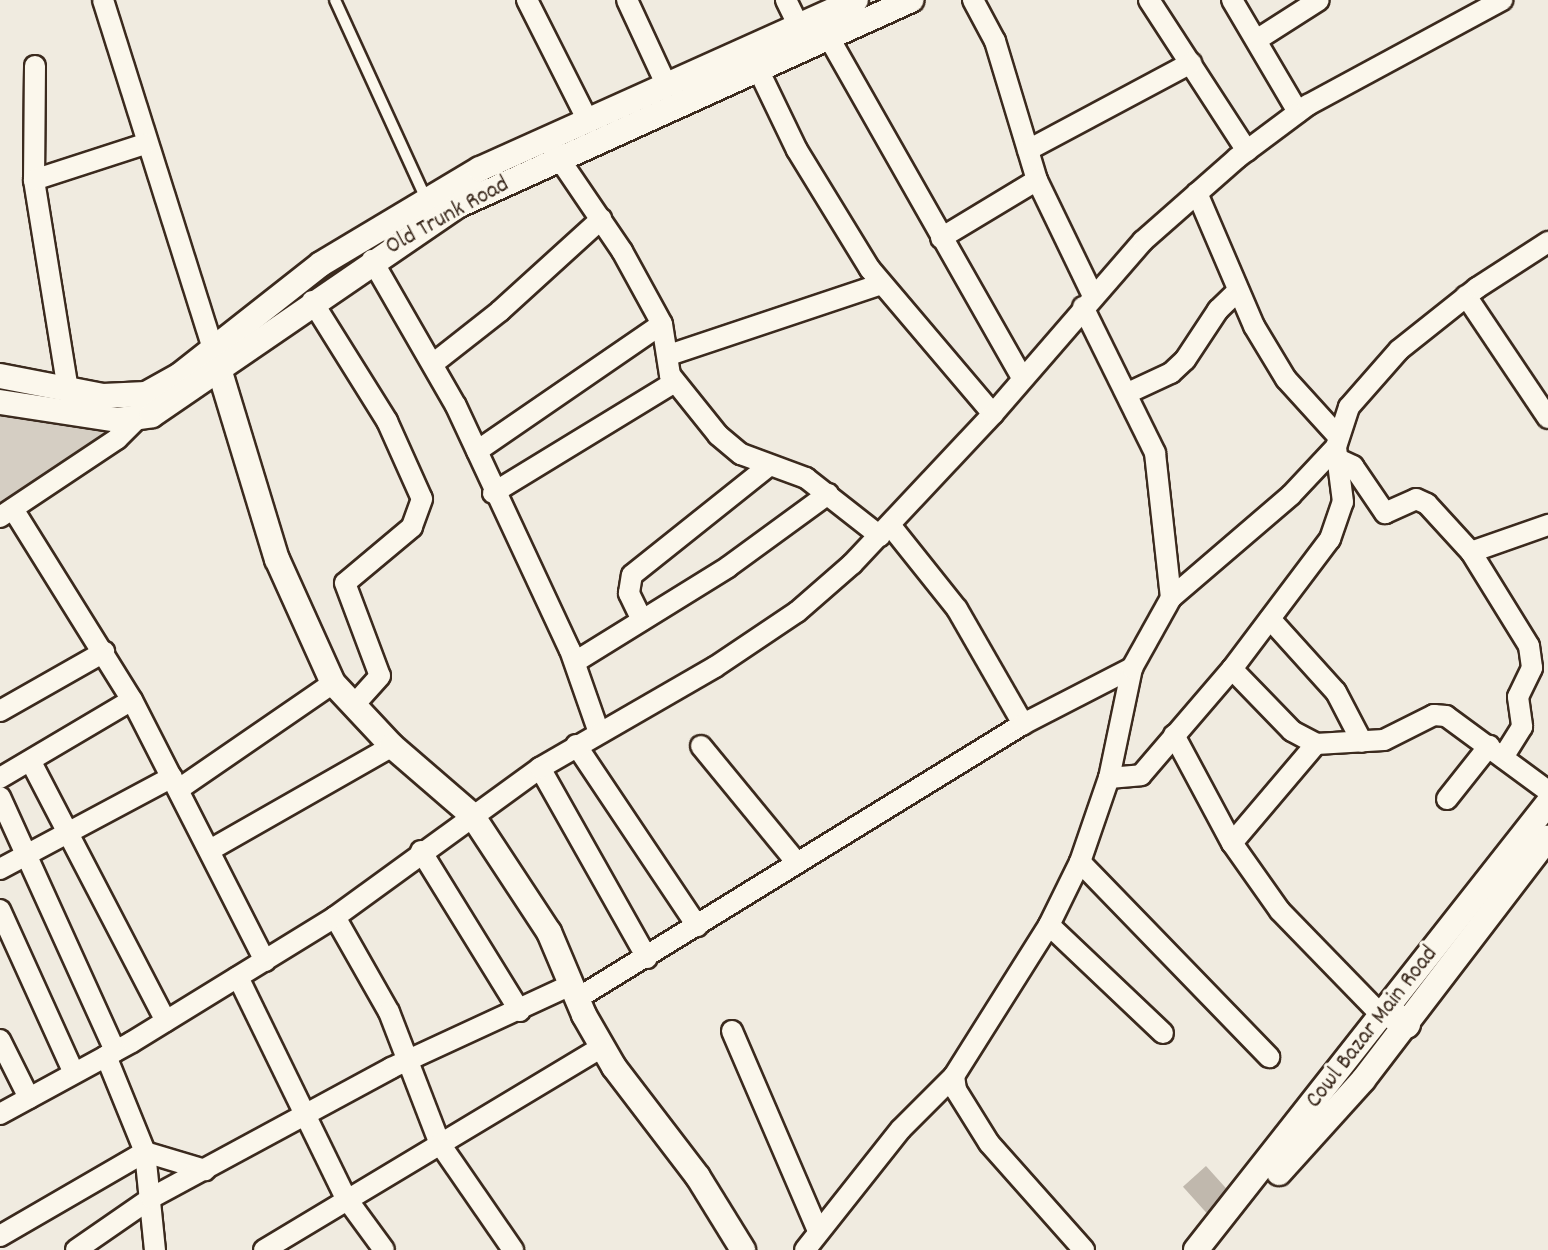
<!DOCTYPE html>
<html>
<head>
<meta charset="utf-8">
<style>
	body { margin:0 }
	#map { position:relative; width:1548px; height:1250px; overflow:hidden; background:#f0ebe0; font-family:Dekko,sans-serif }
	div>[style] { position:absolute }
	.green>* { inset:0; background:#d5cec3 }
	.building>* { inset:0; background:#c0b8ad; transform-origin:0 0 }
	.roads { filter:drop-shadow(2px 0 #3b2a1e) drop-shadow(-2px 0 #3b2a1e) drop-shadow(0 2px #3b2a1e) drop-shadow(0 -2px #3b2a1e) }
	.service>* { height:10px; margin:-5px; padding:0 5px; transform-origin:5px; border-radius:5px; background:#fbf7ec }
	.minor>* { height:20px; margin:-10px; padding:0 10px; transform-origin:10px; border-radius:10px; background:#fbf7ec }
	.tertiary>* { height:24px; margin:-12px; padding:0 12px; transform-origin:12px; border-radius:12px; background:#fbf7ec }
	.secondary>* { height:28px; margin:-14px; padding:0 14px; transform-origin:14px; border-radius:14px; background:#fbf7ec }
	span { translate:-50% -50%; white-space:nowrap; text-align:center; line-height:1.15; -webkit-text-stroke:6px #fbf7ec; paint-order:stroke }
	.street-label { font-size:24px; color:#3b2a1e }
</style>
</head>
<body>
<div id="map">
	<div class="green">
		<div style="clip-path:polygon(0 411px,115px 428px,0 506px)"></div>
	</div>
	<div class="building">
		<div style="left:1206px;top:1166px;width:36px;height:31px;rotate:48deg"></div>
	</div>
	<div class="roads">
		<div class="service">
			<div style="left:335px;top:0;width:219px;rotate:65.4deg"></div>
		</div>
		<div class="minor">
			<div style="left:103px;top:0;width:366px;rotate:72.5deg"></div>
			<div style="left:527px;top:0;width:131px;rotate:63.2deg"></div>
			<div style="left:627px;top:0;width:93px;rotate:65.1deg"></div>
			<div style="left:786px;top:0;width:28px;rotate:64deg"></div>
			<div style="left:973px;top:0;width:47px;rotate:61.8deg"></div>
			<div style="left:995px;top:41px;width:145px;rotate:73.2deg"></div>
			<div style="left:1037px;top:180px;width:129px;rotate:64.2deg"></div>
			<div style="left:1149px;top:0;width:180px;rotate:57deg"></div>
			<div style="left:1232px;top:0;width:130px;rotate:59.5deg"></div>
			<div style="left:828px;top:36px;width:393px;rotate:60.4deg"></div>
			<div style="left:1258px;top:39px;width:72px;rotate:-32.6deg"></div>
			<div style="left:35px;top:66px;width:114px;rotate:90.5deg"></div>
			<div style="left:34px;top:180px;width:213px;rotate:80.8deg"></div>
			<div style="left:757px;top:67px;width:92px;rotate:64.3deg"></div>
			<div style="left:797px;top:150px;width:140px;rotate:58.5deg"></div>
			<div style="left:870px;top:269px;width:190px;rotate:49.7deg"></div>
			<div style="left:552px;top:148px;width:125px;rotate:55.8deg"></div>
			<div style="left:622px;top:251px;width:83px;rotate:61.3deg"></div>
			<div style="left:662px;top:324px;width:52px;rotate:81.1deg"></div>
			<div style="left:670px;top:375px;width:77px;rotate:51.3deg"></div>
			<div style="left:718px;top:435px;width:30px;rotate:40deg"></div>
			<div style="left:741px;top:454px;width:69px;rotate:20.3deg"></div>
			<div style="left:806px;top:478px;width:94px;rotate:38.1deg"></div>
			<div style="left:1028px;top:150px;width:185px;rotate:-28.1deg"></div>
			<div style="left:34px;top:180px;width:117px;rotate:-18deg"></div>
			<div style="left:1197px;top:193px;width:145px;rotate:66.8deg"></div>
			<div style="left:1254px;top:326px;width:62px;rotate:58.9deg"></div>
			<div style="left:1286px;top:379px;width:76px;rotate:47.7deg"></div>
			<div style="left:941px;top:238px;width:112px;rotate:-31.1deg"></div>
			<div style="left:372px;top:260px;width:168px;rotate:60.1deg"></div>
			<div style="left:456px;top:406px;width:269px;rotate:65deg"></div>
			<div style="left:570px;top:650px;width:88px;rotate:70.7deg"></div>
			<div style="left:1466px;top:296px;width:147px;rotate:56.1deg"></div>
			<div style="left:312px;top:301px;width:142px;rotate:58deg"></div>
			<div style="left:387px;top:421px;width:85px;rotate:65.8deg"></div>
			<div style="left:422px;top:499px;width:30px;rotate:110deg"></div>
			<div style="left:412px;top:527px;width:87px;rotate:140.1deg"></div>
			<div style="left:345px;top:583px;width:99px;rotate:69.4deg"></div>
			<div style="left:380px;top:676px;width:40px;rotate:132deg"></div>
			<div style="left:1083px;top:307px;width:163px;rotate:63.7deg"></div>
			<div style="left:1155px;top:453px;width:146px;rotate:83.7deg"></div>
			<div style="left:669px;top:355px;width:224px;rotate:-18.5deg"></div>
			<div style="left:434px;top:363px;width:84px;rotate:-38.2deg"></div>
			<div style="left:500px;top:311px;width:137px;rotate:-42.3deg"></div>
			<div style="left:1130px;top:392px;width:45px;rotate:-24.9deg"></div>
			<div style="left:1171px;top:373px;width:19px;rotate:-43deg"></div>
			<div style="left:1185px;top:360px;width:60px;rotate:-56.6deg"></div>
			<div style="left:1218px;top:310px;width:28px;rotate:-44deg"></div>
			<div style="left:477px;top:451px;width:224px;rotate:-34.5deg"></div>
			<div style="left:1336px;top:458px;width:19px;rotate:25deg"></div>
			<div style="left:1353px;top:466px;width:57px;rotate:55.8deg"></div>
			<div style="left:1385px;top:513px;width:34px;rotate:-24deg"></div>
			<div style="left:1416px;top:499px;width:12px;rotate:24deg"></div>
			<div style="left:1427px;top:504px;width:65px;rotate:47.5deg"></div>
			<div style="left:1471px;top:552px;width:110px;rotate:58.3deg"></div>
			<div style="left:1529px;top:646px;width:22px;rotate:82deg"></div>
			<div style="left:1532px;top:668px;width:32px;rotate:116deg"></div>
			<div style="left:1518px;top:697px;width:30px;rotate:82deg"></div>
			<div style="left:1522px;top:727px;width:36px;rotate:122deg"></div>
			<div style="left:493px;top:493px;width:213px;rotate:-31.4deg"></div>
			<div style="left:13px;top:509px;width:225px;rotate:58.1deg"></div>
			<div style="left:132px;top:700px;width:293px;rotate:63deg"></div>
			<div style="left:0;top:517px;width:141px;rotate:-33.7deg"></div>
			<div style="left:117px;top:439px;width:28px;rotate:-45deg"></div>
			<div style="left:890px;top:525px;width:107px;rotate:51.4deg"></div>
			<div style="left:957px;top:609px;width:133px;rotate:60.1deg"></div>
			<div style="left:1471px;top:552px;width:82px;rotate:-19.3deg"></div>
			<div style="left:1270px;top:619px;width:98px;rotate:47.9deg"></div>
			<div style="left:1336px;top:692px;width:56px;rotate:62.5deg"></div>
			<div style="left:642px;top:620px;width:30px;rotate:-116deg"></div>
			<div style="left:629px;top:593px;width:18px;rotate:-81deg"></div>
			<div style="left:632px;top:575px;width:176px;rotate:-38.6deg"></div>
			<div style="left:575px;top:662px;width:180px;rotate:-31.8deg"></div>
			<div style="left:728px;top:567px;width:124px;rotate:-36.1deg"></div>
			<div style="left:1232px;top:669px;width:86px;rotate:45.9deg"></div>
			<div style="left:1292px;top:731px;width:27px;rotate:28deg"></div>
			<div style="left:1316px;top:744px;width:68px;rotate:-3.4deg"></div>
			<div style="left:1384px;top:740px;width:56px;rotate:-26.6deg"></div>
			<div style="left:1434px;top:715px;width:12px;rotate:5deg"></div>
			<div style="left:1446px;top:716px;width:127px;rotate:36.3deg"></div>
			<div style="left:0;top:711px;width:120px;rotate:-29.6deg"></div>
			<div style="left:1174px;top:735px;width:123px;rotate:61.8deg"></div>
			<div style="left:1232px;top:843px;width:83px;rotate:54.8deg"></div>
			<div style="left:1280px;top:911px;width:148px;rotate:45.8deg"></div>
			<div style="left:576px;top:745px;width:218px;rotate:56.2deg"></div>
			<div style="left:701px;top:746px;width:151px;rotate:50.6deg"></div>
			<div style="left:31px;top:762px;width:292px;rotate:62.5deg"></div>
			<div style="left:540px;top:768px;width:218px;rotate:60.6deg"></div>
			<div style="left:0;top:778px;width:153px;rotate:-30.6deg"></div>
			<div style="left:1109px;top:778px;width:32px;rotate:-5deg"></div>
			<div style="left:1141px;top:775px;width:140px;rotate:-49.4deg"></div>
			<div style="left:1232px;top:669px;width:163px;rotate:-53deg"></div>
			<div style="left:1330px;top:539px;width:39px;rotate:-71deg"></div>
			<div style="left:1343px;top:502px;width:55px;rotate:-97.3deg"></div>
			<div style="left:179px;top:789px;width:187px;rotate:-34.5deg"></div>
			<div style="left:0;top:797px;width:279px;rotate:65.6deg"></div>
			<div style="left:1447px;top:799px;width:68px;rotate:-51.6deg"></div>
			<div style="left:1232px;top:843px;width:130px;rotate:-49.7deg"></div>
			<div style="left:210px;top:850px;width:210px;rotate:-29.7deg"></div>
			<div style="left:421px;top:851px;width:188px;rotate:58.3deg"></div>
			<div style="left:1080px;top:862px;width:272px;rotate:45.9deg"></div>
			<div style="left:0;top:869px;width:195px;rotate:-28.1deg"></div>
			<div style="left:0;top:910px;width:179px;rotate:65.6deg"></div>
			<div style="left:335px;top:917px;width:109px;rotate:60.4deg"></div>
			<div style="left:389px;top:1012px;width:142px;rotate:68.9deg"></div>
			<div style="left:440px;top:1144px;width:129px;rotate:55.4deg"></div>
			<div style="left:1049px;top:925px;width:157px;rotate:43.5deg"></div>
			<div style="left:238px;top:977px;width:246px;rotate:64deg"></div>
			<div style="left:346px;top:1198px;width:64px;rotate:53.8deg"></div>
			<div style="left:578px;top:998px;width:523px;rotate:-31.62deg"></div>
			<div style="left:1023px;top:724px;width:123px;rotate:-27.2deg"></div>
			<div style="left:732px;top:1031px;width:218px;rotate:66.7deg"></div>
			<div style="left:0;top:1040px;width:65px;rotate:63.4deg"></div>
			<div style="left:106px;top:1056px;width:104px;rotate:67.9deg"></div>
			<div style="left:145px;top:1152px;width:99px;rotate:84.2deg"></div>
			<div style="left:0;top:1114px;width:150px;rotate:-28.6deg"></div>
			<div style="left:132px;top:1042px;width:238px;rotate:-31.6deg"></div>
			<div style="left:335px;top:917px;width:253px;rotate:-36deg"></div>
			<div style="left:540px;top:768px;width:202px;rotate:-30deg"></div>
			<div style="left:715px;top:667px;width:99px;rotate:-33.9deg"></div>
			<div style="left:797px;top:612px;width:73px;rotate:-41.1deg"></div>
			<div style="left:852px;top:564px;width:206px;rotate:-46.8deg"></div>
			<div style="left:993px;top:414px;width:229px;rotate:-49.1deg"></div>
			<div style="left:1143px;top:241px;width:125px;rotate:-41.4deg"></div>
			<div style="left:1237px;top:158px;width:89px;rotate:-36.7deg"></div>
			<div style="left:1308px;top:105px;width:221px;rotate:-28.4deg"></div>
			<div style="left:0;top:1236px;width:168px;rotate:-30.1deg"></div>
			<div style="left:145px;top:1152px;width:63px;rotate:16.7deg"></div>
			<div style="left:76px;top:1250px;width:91px;rotate:-34.7deg"></div>
			<div style="left:151px;top:1198px;width:273px;rotate:-28.4deg"></div>
			<div style="left:391px;top:1068px;width:200px;rotate:-24.8deg"></div>
			<div style="left:264px;top:1250px;width:394px;rotate:-31deg"></div>
			<div style="left:805px;top:1250px;width:154px;rotate:-51.6deg"></div>
			<div style="left:901px;top:1129px;width:75px;rotate:-45deg"></div>
			<div style="left:1084px;top:1250px;width:143px;rotate:-131.6deg"></div>
			<div style="left:989px;top:1143px;width:62px;rotate:-121.9deg"></div>
			<div style="left:956px;top:1090px;width:14px;rotate:-98deg"></div>
			<div style="left:954px;top:1076px;width:178px;rotate:-57.8deg"></div>
			<div style="left:1049px;top:925px;width:70px;rotate:-63.8deg"></div>
			<div style="left:1080px;top:862px;width:89px;rotate:-71deg"></div>
			<div style="left:1109px;top:778px;width:112px;rotate:-78.2deg"></div>
			<div style="left:1132px;top:668px;width:80px;rotate:-60.9deg"></div>
			<div style="left:1171px;top:598px;width:158px;rotate:-40.6deg"></div>
			<div style="left:1291px;top:495px;width:66px;rotate:-46.8deg"></div>
			<div style="left:1336px;top:447px;width:42px;rotate:-72deg"></div>
			<div style="left:1349px;top:407px;width:76px;rotate:-48.7deg"></div>
			<div style="left:1399px;top:350px;width:100px;rotate:-38.5deg"></div>
			<div style="left:1477px;top:288px;width:85px;rotate:-32.9deg"></div>
		</div>
		<div class="tertiary">
			<div style="left:213px;top:349px;width:220px;rotate:73.1deg"></div>
			<div style="left:277px;top:559px;width:136px;rotate:65.7deg"></div>
			<div style="left:333px;top:683px;width:86px;rotate:46.9deg"></div>
			<div style="left:392px;top:746px;width:106px;rotate:40.8deg"></div>
			<div style="left:472px;top:815px;width:140px;rotate:56.7deg"></div>
			<div style="left:549px;top:932px;width:90px;rotate:67.1deg"></div>
			<div style="left:584px;top:1015px;width:60px;rotate:60deg"></div>
			<div style="left:614px;top:1067px;width:138px;rotate:52.6deg"></div>
			<div style="left:698px;top:1177px;width:86px;rotate:58.3deg"></div>
			<div style="left:0;top:376px;width:105px;rotate:11deg"></div>
			<div style="left:103px;top:396px;width:43px;rotate:-2.7deg"></div>
			<div style="left:146px;top:394px;width:39px;rotate:-29deg"></div>
			<div style="left:180px;top:375px;width:179px;rotate:-38.2deg"></div>
			<div style="left:321px;top:264px;width:185px;rotate:-30.9deg"></div>
			<div style="left:480px;top:169px;width:412px;rotate:-24.2deg"></div>
			<div style="left:0;top:402px;width:119px;rotate:8.7deg"></div>
			<div style="left:118px;top:420px;width:34px;rotate:-8deg"></div>
			<div style="left:152px;top:415px;width:370px;rotate:-34.4deg"></div>
			<div style="left:457px;top:206px;width:499px;rotate:-24.4deg"></div>
			<div style="left:1279px;top:1173px;width:125px;rotate:-47.9deg"></div>
			<div style="left:1363px;top:1080px;width:305px;rotate:-52.6deg"></div>
			<div style="left:1196px;top:1250px;width:569px;rotate:-51.78deg"></div>
		</div>
		<div class="secondary">
			<div style="left:1387px;top:1011px;width:23px;rotate:34deg"></div>
		</div>
	</div>
	<div class="street-label">
		<span style="left:448px;top:217px;rotate:-29deg">Old Trunk Road</span>
		<span style="left:1373px;top:1028px;rotate:-52deg">Cowl Bazar Main Road</span>
	</div>
</div>
</body>
</html>
